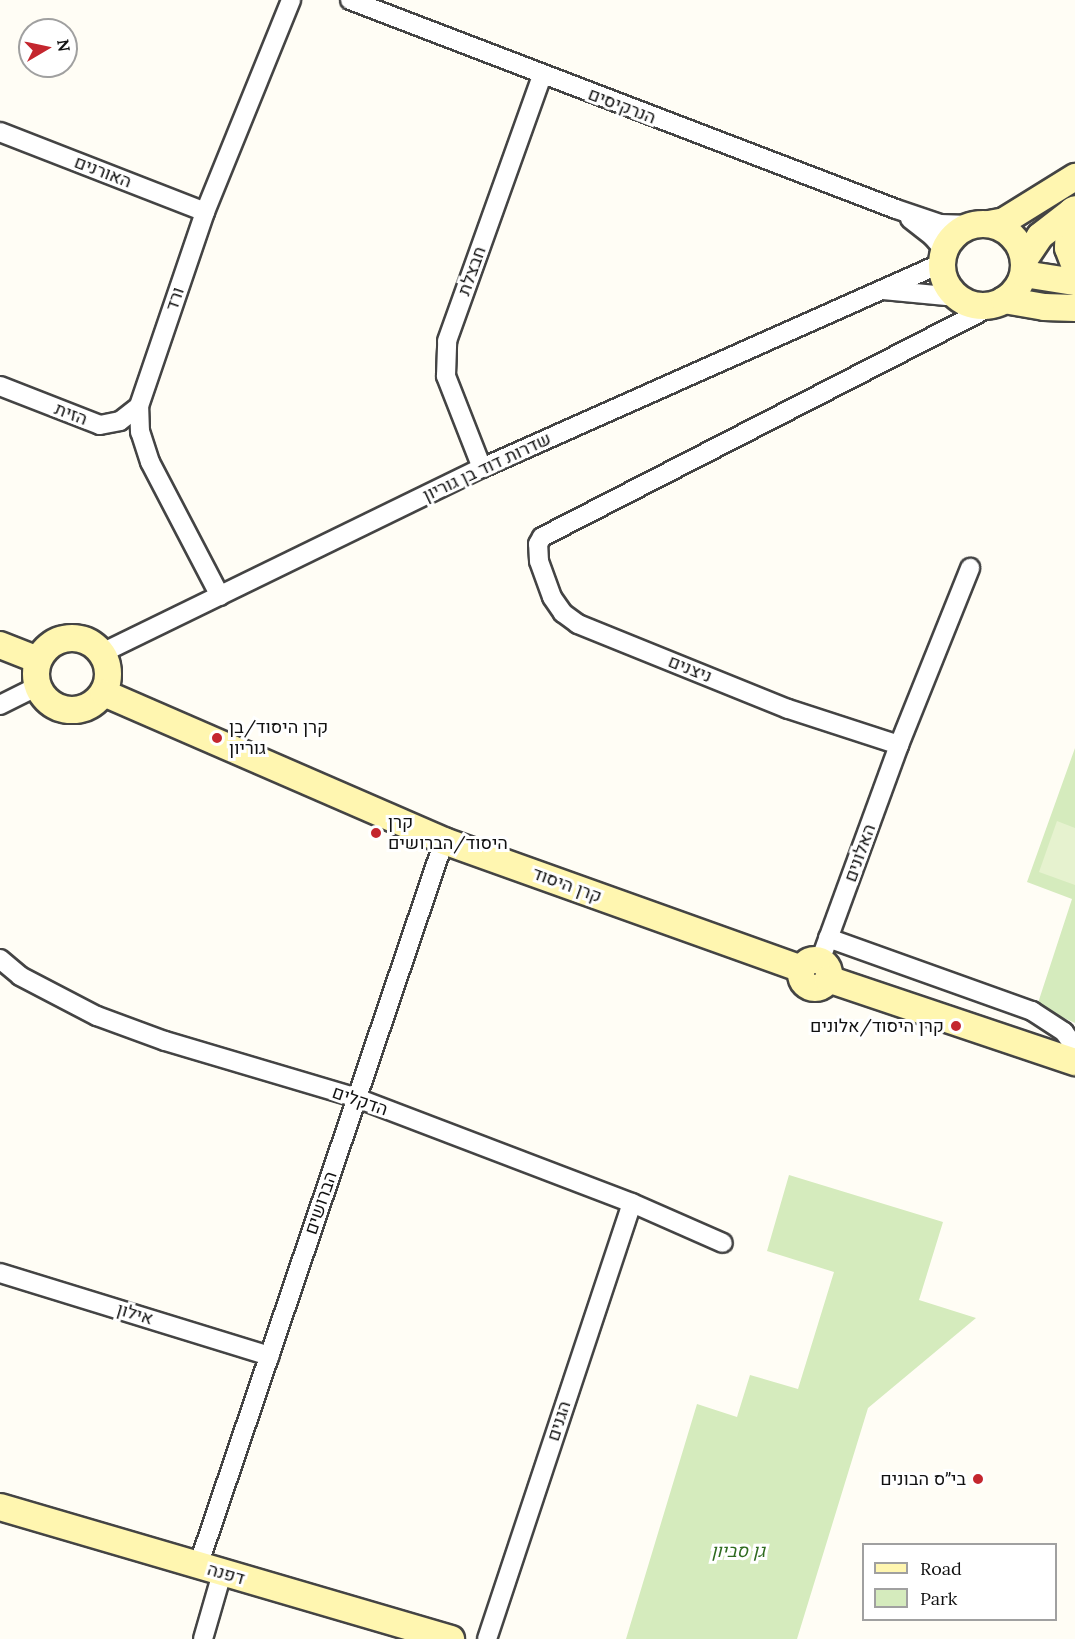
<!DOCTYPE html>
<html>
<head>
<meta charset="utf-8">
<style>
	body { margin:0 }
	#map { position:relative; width:1075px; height:1639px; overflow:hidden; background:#fffdf5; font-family:Lora,Heebo,serif }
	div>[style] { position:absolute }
	.green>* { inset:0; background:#d5ebbd }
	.pitch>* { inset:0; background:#e6f2cf }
	.roads { filter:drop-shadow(2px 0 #444) drop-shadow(-2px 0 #444) drop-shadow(0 2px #444) drop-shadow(0 -2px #444) }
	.street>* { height:18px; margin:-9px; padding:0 9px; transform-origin:9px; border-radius:9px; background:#fff }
	.secondary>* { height:26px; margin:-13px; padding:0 13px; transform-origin:13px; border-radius:13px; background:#fff6b0 }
	.secondary>.ring { margin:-13px; padding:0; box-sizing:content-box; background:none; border:26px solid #fff6b0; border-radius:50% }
	.dots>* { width:16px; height:16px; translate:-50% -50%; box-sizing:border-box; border:3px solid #fff; border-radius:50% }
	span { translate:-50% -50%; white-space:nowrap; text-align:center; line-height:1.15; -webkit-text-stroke:6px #fff; paint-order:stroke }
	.street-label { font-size:18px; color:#111 }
	.poi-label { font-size:18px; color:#111 }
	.left { translate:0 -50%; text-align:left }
	.right { translate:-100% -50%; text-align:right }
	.park-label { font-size:18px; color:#2f6b1f; font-style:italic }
	.legend { position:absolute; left:862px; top:1543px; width:195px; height:78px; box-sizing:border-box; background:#fff; border:2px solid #a0a0a0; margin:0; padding:8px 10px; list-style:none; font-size:18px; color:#111 }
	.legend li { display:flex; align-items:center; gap:12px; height:30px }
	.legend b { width:30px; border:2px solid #a0a0a0 }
	.north { position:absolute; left:18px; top:18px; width:60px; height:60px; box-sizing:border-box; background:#fff; border:2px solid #a0a0a0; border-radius:50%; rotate:81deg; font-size:16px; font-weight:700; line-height:24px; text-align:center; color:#111 }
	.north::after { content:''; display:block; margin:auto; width:21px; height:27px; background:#c4262e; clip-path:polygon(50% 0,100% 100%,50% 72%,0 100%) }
</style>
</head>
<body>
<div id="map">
	<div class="green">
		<div style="clip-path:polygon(1075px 748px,1075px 1023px,1037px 1006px,1072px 899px,1027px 882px)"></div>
		<div style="clip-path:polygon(789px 1175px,943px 1222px,919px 1300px,976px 1318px,868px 1408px,797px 1639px,626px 1639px,697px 1404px,737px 1417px,750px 1375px,798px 1389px,834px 1272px,767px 1251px)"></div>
	</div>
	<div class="pitch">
		<div style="clip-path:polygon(1057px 821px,1075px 828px,1075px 885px,1039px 872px)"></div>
	</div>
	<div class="roads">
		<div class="street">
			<div style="left:350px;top:0;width:585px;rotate:20.95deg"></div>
			<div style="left:896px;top:209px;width:46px;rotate:18.8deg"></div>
			<div style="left:940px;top:224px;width:31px;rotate:2deg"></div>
			<div style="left:0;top:132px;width:220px;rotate:21.3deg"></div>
			<div style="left:910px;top:219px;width:28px;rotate:38deg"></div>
			<div style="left:932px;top:236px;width:20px;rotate:49deg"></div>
			<div style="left:883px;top:290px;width:74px;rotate:5.4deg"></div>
			<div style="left:0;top:386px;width:107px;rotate:21.3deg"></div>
			<div style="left:100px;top:425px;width:20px;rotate:-11deg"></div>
			<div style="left:120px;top:421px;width:24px;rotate:-38deg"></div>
			<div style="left:482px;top:468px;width:99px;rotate:-111.4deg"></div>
			<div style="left:446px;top:376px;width:35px;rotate:-88deg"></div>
			<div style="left:447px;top:341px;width:282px;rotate:-70.3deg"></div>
			<div style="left:220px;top:596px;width:151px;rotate:-117.6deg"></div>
			<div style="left:150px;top:462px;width:32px;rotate:-108deg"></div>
			<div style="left:140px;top:432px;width:26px;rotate:-92deg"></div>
			<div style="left:139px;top:406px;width:205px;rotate:-71.2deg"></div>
			<div style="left:205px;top:212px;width:229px;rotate:-67.9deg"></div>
			<div style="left:102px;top:653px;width:423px;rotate:-26deg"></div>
			<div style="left:482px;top:468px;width:504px;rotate:-24.02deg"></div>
			<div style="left:0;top:705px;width:42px;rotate:-26.6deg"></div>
			<div style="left:899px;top:745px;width:117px;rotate:-162deg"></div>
			<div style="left:788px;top:709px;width:227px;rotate:-158deg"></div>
			<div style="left:578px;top:624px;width:19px;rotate:-144deg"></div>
			<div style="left:563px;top:613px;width:19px;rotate:-125deg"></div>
			<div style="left:552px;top:597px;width:38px;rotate:-110deg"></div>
			<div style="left:539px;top:561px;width:17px;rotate:-93deg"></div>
			<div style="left:538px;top:544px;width:8px;rotate:-60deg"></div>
			<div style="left:542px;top:537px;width:508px;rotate:-27.17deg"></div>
			<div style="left:828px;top:938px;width:217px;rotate:19.7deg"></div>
			<div style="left:1032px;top:1011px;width:38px;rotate:33deg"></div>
			<div style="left:1064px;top:1032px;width:19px;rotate:54deg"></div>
			<div style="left:0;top:959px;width:26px;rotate:40deg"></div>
			<div style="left:20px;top:976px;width:87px;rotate:27.5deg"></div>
			<div style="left:97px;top:1016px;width:72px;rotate:20.2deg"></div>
			<div style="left:165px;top:1041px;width:200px;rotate:16.5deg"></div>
			<div style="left:357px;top:1098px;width:294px;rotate:20.9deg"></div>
			<div style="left:632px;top:1203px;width:99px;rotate:23.7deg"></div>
			<div style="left:820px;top:961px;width:230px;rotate:-69.9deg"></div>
			<div style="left:899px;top:745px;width:191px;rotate:-68.1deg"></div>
			<div style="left:0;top:1273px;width:282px;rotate:17.1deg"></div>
			<div style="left:198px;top:1566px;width:766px;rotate:-71.26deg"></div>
			<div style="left:203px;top:1639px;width:69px;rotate:-73.9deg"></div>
			<div style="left:487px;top:1639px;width:459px;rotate:-71.6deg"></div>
		</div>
		<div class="secondary">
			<div style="left:1072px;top:211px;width:10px;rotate:107deg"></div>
			<div style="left:1069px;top:221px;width:27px;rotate:92deg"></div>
			<div style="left:1068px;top:248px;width:19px;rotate:69deg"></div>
			<div style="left:989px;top:224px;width:15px;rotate:-11deg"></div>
			<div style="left:1004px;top:221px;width:84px;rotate:-31.8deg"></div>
			<div class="ring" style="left:942px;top:224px;width:56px;height:56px"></div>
			<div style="left:1024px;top:260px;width:29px;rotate:-56deg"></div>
			<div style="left:1040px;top:236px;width:44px;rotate:-37.6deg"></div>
			<div style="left:1024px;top:274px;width:52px;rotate:8.9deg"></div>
			<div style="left:1004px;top:300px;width:41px;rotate:9.9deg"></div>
			<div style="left:1044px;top:307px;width:31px;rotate:2deg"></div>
			<div class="ring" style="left:36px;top:638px;width:46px;height:46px"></div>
			<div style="left:0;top:645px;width:41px;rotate:21.5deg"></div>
			<div style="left:104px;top:693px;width:371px;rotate:23.5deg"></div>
			<div style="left:444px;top:841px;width:380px;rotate:19.7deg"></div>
			<div class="ring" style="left:801px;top:960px;width:2px;height:2px"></div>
			<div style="left:828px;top:979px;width:261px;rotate:18.6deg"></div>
			<div style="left:0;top:1507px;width:470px;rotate:16.3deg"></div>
		</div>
	</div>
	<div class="dots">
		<div style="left:217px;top:738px;background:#c4262e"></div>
		<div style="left:376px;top:833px;background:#c4262e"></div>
		<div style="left:956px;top:1026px;background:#c4262e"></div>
		<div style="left:978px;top:1479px;background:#c4262e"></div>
	</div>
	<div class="street-label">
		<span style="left:622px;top:106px;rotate:21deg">הנרקיסים</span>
		<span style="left:103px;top:172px;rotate:21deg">האורנים</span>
		<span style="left:472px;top:271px;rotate:-70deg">חבצלת</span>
		<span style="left:175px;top:299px;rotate:-71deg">ורד</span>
		<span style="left:71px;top:414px;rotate:21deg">הזית</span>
		<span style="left:487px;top:467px;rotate:-25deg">שדרות דוד בן גוריון</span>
		<span style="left:690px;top:669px;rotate:22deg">ניצנים</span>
		<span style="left:860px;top:853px;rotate:-70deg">האלונים</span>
		<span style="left:567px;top:885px;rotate:20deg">קרן היסוד</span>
		<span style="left:360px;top:1101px;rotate:19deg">הדקלים</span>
		<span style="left:321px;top:1203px;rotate:-71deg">הברושים</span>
		<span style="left:135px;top:1314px;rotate:17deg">אילון</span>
		<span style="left:559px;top:1421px;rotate:-72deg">הגנים</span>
		<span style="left:226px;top:1574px;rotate:16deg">דפנה</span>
	</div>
	<div class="poi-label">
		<span class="left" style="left:229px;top:738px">קרן היסוד/בן<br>גוריון</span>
		<span class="left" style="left:388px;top:833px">קרן<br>היסוד/הברושים</span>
		<span class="right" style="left:944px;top:1026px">קרן היסוד/אלונים</span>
		<span class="right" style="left:966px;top:1479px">בי״ס הבונים</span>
	</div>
	<div class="park-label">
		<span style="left:738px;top:1551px">גן סביון</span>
	</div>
	<ul class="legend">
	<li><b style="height:8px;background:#fff6b0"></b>Road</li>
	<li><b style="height:16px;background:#d5ebbd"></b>Park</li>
	</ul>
	<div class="north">N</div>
</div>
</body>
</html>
